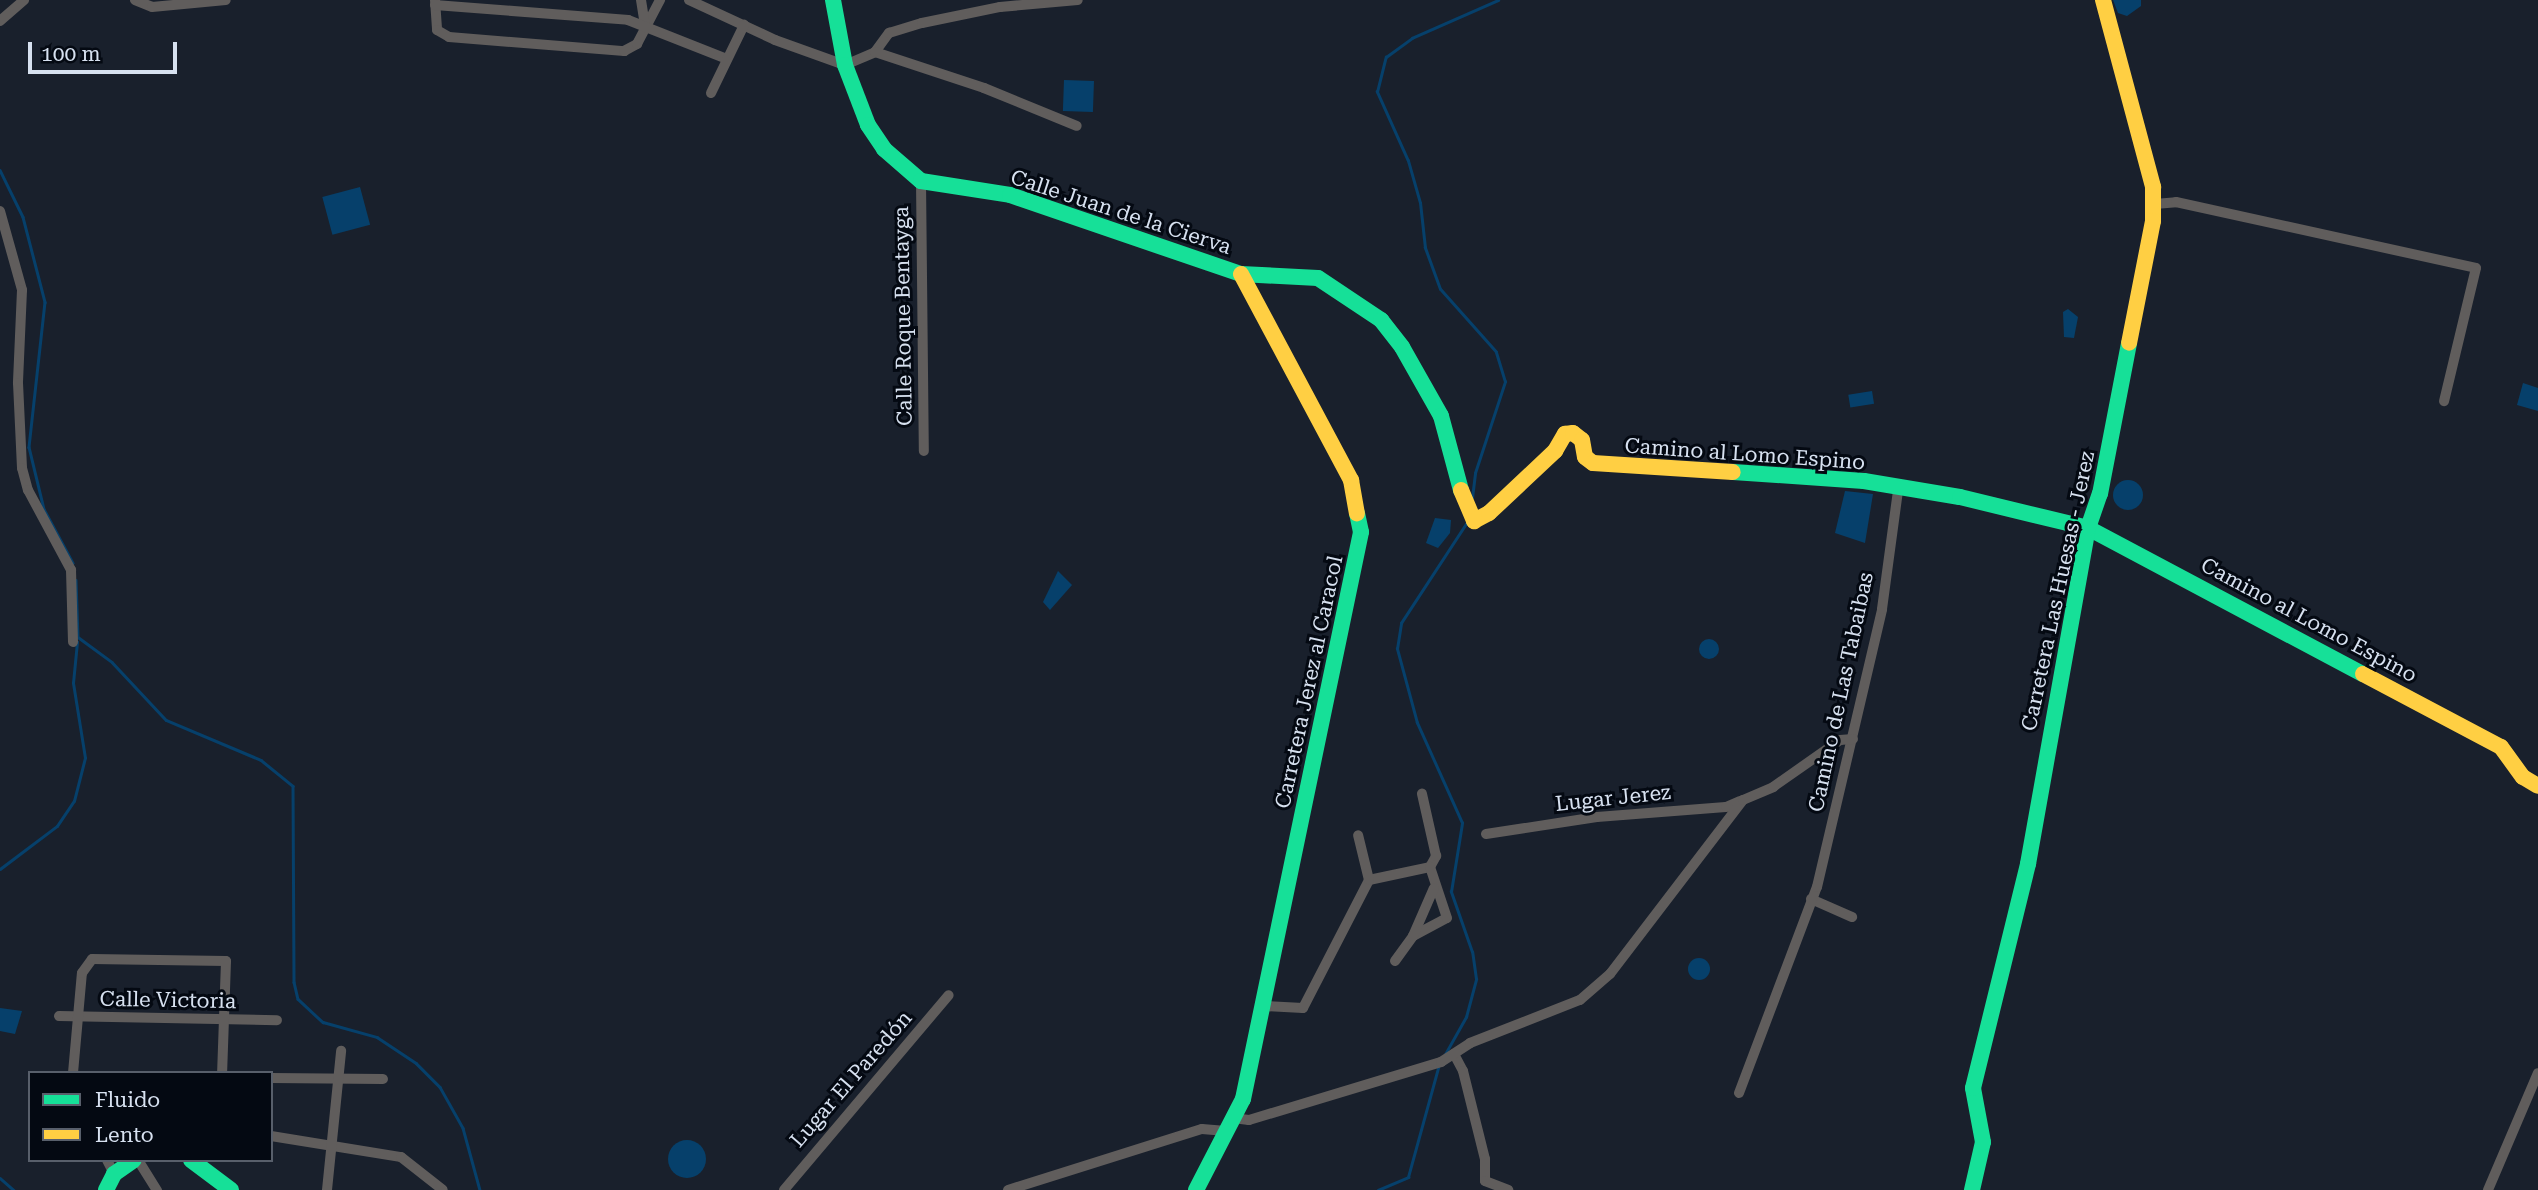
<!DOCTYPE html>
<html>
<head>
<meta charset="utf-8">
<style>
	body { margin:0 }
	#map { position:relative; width:2538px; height:1190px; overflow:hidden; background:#19202c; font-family:"Roboto Serif",serif }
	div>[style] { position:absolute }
	.water>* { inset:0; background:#06406b; transform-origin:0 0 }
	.round { border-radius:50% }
	.stream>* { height:2.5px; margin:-1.25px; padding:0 1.25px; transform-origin:1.25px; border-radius:1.25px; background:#06406b }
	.street>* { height:10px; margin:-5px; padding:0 5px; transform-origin:5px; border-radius:5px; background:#605d5c }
	.fast>* { height:16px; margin:-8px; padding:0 8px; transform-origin:8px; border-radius:8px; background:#16e098 }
	.slow>* { height:16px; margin:-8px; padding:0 8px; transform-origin:8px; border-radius:8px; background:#ffcf43 }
	span { translate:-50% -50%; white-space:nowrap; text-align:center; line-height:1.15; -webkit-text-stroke:6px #040912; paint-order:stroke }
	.street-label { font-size:21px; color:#d7e1f0 }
	.legend { position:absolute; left:28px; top:1071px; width:245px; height:91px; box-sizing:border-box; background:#040912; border:2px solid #585f6b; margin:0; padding:9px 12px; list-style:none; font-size:21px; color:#d7e1f0 }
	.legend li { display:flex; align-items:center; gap:14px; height:35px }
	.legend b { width:35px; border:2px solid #585f6b }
	.scale { position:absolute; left:28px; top:42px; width:149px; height:32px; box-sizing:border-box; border:4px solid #d7e1f0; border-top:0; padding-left:9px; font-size:21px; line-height:24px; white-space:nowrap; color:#d7e1f0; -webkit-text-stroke:5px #040912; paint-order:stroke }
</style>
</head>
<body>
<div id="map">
	<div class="water">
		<div style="clip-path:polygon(2113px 0,2141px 0,2141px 6px,2127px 16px,2118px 13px)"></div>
		<div style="left:1064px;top:80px;width:30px;height:31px;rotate:2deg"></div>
		<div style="left:360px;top:187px;width:39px;height:39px;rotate:75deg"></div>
		<div style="clip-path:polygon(2068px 309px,2078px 317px,2074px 338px,2064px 337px,2063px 312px)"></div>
		<div style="clip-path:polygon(2523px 383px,2538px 388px,2538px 411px,2517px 405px)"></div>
		<div style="left:1872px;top:391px;width:13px;height:24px;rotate:81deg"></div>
		<div class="round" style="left:2113px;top:480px;width:30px;height:30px"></div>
		<div style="clip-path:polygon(1845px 491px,1873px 494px,1865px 543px,1835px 533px)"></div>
		<div style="clip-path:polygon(1435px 518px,1451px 520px,1450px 533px,1438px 548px,1426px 543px)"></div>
		<div style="clip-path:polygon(1058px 571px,1072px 585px,1050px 610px,1043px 602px)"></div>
		<div class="round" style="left:1699px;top:639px;width:20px;height:20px"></div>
		<div class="round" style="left:1688px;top:958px;width:22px;height:22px"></div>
		<div style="clip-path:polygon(0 1008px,22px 1011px,15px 1034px,0 1031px)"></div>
		<div class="round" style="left:668px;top:1140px;width:38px;height:38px"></div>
	</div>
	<div class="stream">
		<div style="left:0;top:170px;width:52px;rotate:63.9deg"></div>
		<div style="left:23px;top:217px;width:88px;rotate:75.5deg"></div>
		<div style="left:45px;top:302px;width:146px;rotate:96.3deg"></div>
		<div style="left:29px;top:447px;width:64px;rotate:76.4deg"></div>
		<div style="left:44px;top:509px;width:61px;rotate:61.8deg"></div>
		<div style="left:1472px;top:498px;width:25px;rotate:-83deg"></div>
		<div style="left:1475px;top:473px;width:96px;rotate:-71.8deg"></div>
		<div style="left:1505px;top:382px;width:31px;rotate:-107deg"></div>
		<div style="left:1496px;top:352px;width:84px;rotate:-131.6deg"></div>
		<div style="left:1440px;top:289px;width:44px;rotate:-110.1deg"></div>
		<div style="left:1425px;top:248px;width:45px;rotate:-96.3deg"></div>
		<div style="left:1420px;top:203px;width:44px;rotate:-105.9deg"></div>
		<div style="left:1408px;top:161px;width:76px;rotate:-114.2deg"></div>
		<div style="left:1377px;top:92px;width:36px;rotate:-76deg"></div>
		<div style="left:1386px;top:57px;width:32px;rotate:-36deg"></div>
		<div style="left:1412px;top:38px;width:94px;rotate:-23.8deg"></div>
		<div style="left:76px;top:580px;width:56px;rotate:88deg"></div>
		<div style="left:78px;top:637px;width:42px;rotate:36.3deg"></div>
		<div style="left:112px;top:662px;width:79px;rotate:47deg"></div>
		<div style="left:166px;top:720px;width:103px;rotate:22.8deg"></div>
		<div style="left:261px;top:760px;width:41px;rotate:39.1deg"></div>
		<div style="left:293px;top:786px;width:196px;rotate:89.7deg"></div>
		<div style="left:294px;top:982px;width:17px;rotate:77deg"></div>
		<div style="left:298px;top:999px;width:34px;rotate:43deg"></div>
		<div style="left:323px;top:1022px;width:56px;rotate:15.5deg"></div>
		<div style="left:377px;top:1037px;width:47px;rotate:33.7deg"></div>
		<div style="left:416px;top:1063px;width:34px;rotate:45deg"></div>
		<div style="left:440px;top:1087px;width:47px;rotate:60.7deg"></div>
		<div style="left:463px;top:1128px;width:64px;rotate:74.7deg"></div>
		<div style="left:0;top:869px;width:71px;rotate:-37deg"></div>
		<div style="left:57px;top:826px;width:30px;rotate:-56deg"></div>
		<div style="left:74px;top:801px;width:44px;rotate:-75.7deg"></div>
		<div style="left:85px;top:758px;width:76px;rotate:-99.1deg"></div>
		<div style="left:73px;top:683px;width:41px;rotate:-84.4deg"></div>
		<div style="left:1444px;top:1056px;width:45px;rotate:-60.6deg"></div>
		<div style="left:1466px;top:1017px;width:39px;rotate:-75deg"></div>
		<div style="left:1476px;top:979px;width:27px;rotate:-98deg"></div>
		<div style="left:1472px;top:952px;width:64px;rotate:-109.3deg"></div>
		<div style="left:1451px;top:892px;width:70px;rotate:-80.9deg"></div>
		<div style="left:1462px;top:823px;width:110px;rotate:-114.2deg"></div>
		<div style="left:1417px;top:723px;width:77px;rotate:-105.1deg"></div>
		<div style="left:1397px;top:649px;width:26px;rotate:-81deg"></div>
		<div style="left:1401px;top:623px;width:121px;rotate:-56.8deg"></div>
		<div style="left:0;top:1178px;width:18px;rotate:41deg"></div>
		<div style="left:1378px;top:1190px;width:33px;rotate:-23deg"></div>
		<div style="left:1408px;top:1177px;width:113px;rotate:-74.6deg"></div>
	</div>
	<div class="street">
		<div style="left:135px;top:0;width:18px;rotate:22deg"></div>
		<div style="left:152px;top:7px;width:74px;rotate:-5.4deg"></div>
		<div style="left:435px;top:0;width:30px;rotate:86deg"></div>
		<div style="left:437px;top:30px;width:14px;rotate:30deg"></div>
		<div style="left:449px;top:37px;width:176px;rotate:4.6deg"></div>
		<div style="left:624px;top:51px;width:15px;rotate:-28deg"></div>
		<div style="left:637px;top:44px;width:50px;rotate:-62.4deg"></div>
		<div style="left:641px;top:0;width:24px;rotate:81deg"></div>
		<div style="left:689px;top:0;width:95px;rotate:24.9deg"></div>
		<div style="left:775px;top:40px;width:74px;rotate:19.7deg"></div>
		<div style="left:845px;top:65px;width:33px;rotate:-23deg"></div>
		<div style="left:875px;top:52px;width:24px;rotate:-54deg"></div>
		<div style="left:889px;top:33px;width:34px;rotate:-17deg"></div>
		<div style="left:922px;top:23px;width:80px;rotate:-11.6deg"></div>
		<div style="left:1000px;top:7px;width:78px;rotate:-5.1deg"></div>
		<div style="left:435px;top:5px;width:194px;rotate:4.4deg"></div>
		<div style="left:628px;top:20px;width:106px;rotate:21.5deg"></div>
		<div style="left:0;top:21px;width:32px;rotate:-41deg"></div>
		<div style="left:875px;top:52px;width:115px;rotate:18.3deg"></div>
		<div style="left:984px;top:88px;width:100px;rotate:22.2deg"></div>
		<div style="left:711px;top:93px;width:76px;rotate:-64.1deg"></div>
		<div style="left:921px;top:181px;width:270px;rotate:89.4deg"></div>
		<div style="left:2155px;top:204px;width:21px;rotate:-5deg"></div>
		<div style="left:2176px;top:202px;width:307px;rotate:12.4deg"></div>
		<div style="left:2476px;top:268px;width:137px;rotate:103.5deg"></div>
		<div style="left:0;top:211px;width:82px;rotate:74.4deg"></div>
		<div style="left:22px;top:290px;width:93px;rotate:92.5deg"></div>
		<div style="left:18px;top:383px;width:85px;rotate:87.3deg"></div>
		<div style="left:22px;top:468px;width:23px;rotate:75deg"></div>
		<div style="left:28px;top:490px;width:91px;rotate:61.7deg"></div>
		<div style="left:71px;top:570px;width:72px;rotate:88.4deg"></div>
		<div style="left:1486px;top:834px;width:112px;rotate:-8.7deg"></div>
		<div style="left:1597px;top:817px;width:129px;rotate:-4.4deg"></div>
		<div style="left:1726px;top:807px;width:15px;rotate:-23deg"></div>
		<div style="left:1369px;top:880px;width:62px;rotate:-12deg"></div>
		<div style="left:1430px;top:867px;width:13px;rotate:-61deg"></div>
		<div style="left:1436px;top:856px;width:64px;rotate:-102.7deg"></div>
		<div style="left:1811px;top:899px;width:45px;rotate:23.7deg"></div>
		<div style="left:1413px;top:936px;width:38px;rotate:-28deg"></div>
		<div style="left:1447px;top:918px;width:54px;rotate:-108.4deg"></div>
		<div style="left:1395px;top:961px;width:31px;rotate:-54deg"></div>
		<div style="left:1413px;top:936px;width:52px;rotate:-66.4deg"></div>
		<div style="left:1264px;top:1006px;width:39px;rotate:3deg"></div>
		<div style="left:1303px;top:1008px;width:144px;rotate:-62.7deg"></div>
		<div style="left:1369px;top:880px;width:46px;rotate:-103.7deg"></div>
		<div style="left:59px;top:1016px;width:218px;rotate:1.1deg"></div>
		<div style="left:1454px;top:1054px;width:19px;rotate:62deg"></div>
		<div style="left:1463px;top:1071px;width:91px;rotate:76deg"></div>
		<div style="left:1485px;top:1159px;width:22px;rotate:90deg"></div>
		<div style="left:1485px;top:1181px;width:25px;rotate:21deg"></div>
		<div style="left:73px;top:1073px;width:100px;rotate:-84.9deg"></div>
		<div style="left:82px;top:973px;width:17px;rotate:-54deg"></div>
		<div style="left:92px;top:959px;width:134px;rotate:0.9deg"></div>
		<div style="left:226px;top:961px;width:112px;rotate:92deg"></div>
		<div style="left:271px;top:1078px;width:112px;rotate:0.5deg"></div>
		<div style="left:1739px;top:1093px;width:220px;rotate:-69.3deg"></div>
		<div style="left:1817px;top:887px;width:285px;rotate:-76.8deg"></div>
		<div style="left:1882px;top:609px;width:120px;rotate:-82.3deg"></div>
		<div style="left:1233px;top:1118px;width:16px;rotate:7deg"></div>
		<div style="left:1249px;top:1120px;width:201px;rotate:-16.8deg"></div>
		<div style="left:1441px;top:1062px;width:35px;rotate:-33deg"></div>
		<div style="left:1470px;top:1043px;width:118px;rotate:-21.4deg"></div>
		<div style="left:1580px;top:1000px;width:40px;rotate:-41deg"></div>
		<div style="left:1610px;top:974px;width:219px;rotate:-52.6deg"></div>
		<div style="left:1743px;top:800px;width:33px;rotate:-23deg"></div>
		<div style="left:1773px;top:787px;width:82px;rotate:-35deg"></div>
		<div style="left:1840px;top:740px;width:13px;rotate:-4deg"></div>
		<div style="left:271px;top:1136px;width:132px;rotate:9.2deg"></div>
		<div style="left:401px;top:1157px;width:53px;rotate:38.2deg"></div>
		<div style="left:107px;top:1160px;width:16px;rotate:63deg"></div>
		<div style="left:138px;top:1160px;width:36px;rotate:58deg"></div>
		<div style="left:327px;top:1190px;width:140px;rotate:-84.2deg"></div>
		<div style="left:784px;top:1190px;width:255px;rotate:-49.8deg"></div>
		<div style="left:1008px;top:1190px;width:203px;rotate:-17.5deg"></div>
		<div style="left:1202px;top:1129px;width:24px;rotate:5deg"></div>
		<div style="left:2488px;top:1190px;width:127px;rotate:-66.9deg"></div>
	</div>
	<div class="fast">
		<div style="left:833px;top:0;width:66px;rotate:79.5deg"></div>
		<div style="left:845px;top:65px;width:64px;rotate:69deg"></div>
		<div style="left:868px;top:125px;width:29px;rotate:56deg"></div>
		<div style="left:884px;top:149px;width:49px;rotate:40.9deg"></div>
		<div style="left:921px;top:181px;width:90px;rotate:8.9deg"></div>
		<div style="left:1010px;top:195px;width:244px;rotate:18.9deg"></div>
		<div style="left:1241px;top:274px;width:77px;rotate:3deg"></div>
		<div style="left:1318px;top:278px;width:76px;rotate:33.7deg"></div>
		<div style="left:1381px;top:320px;width:34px;rotate:52deg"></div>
		<div style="left:1402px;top:347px;width:79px;rotate:60.5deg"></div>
		<div style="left:1441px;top:416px;width:77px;rotate:74.9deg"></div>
		<div style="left:1733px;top:472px;width:131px;rotate:3.9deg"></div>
		<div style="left:1864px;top:481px;width:97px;rotate:9.5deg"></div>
		<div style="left:1960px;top:497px;width:132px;rotate:13.6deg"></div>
		<div style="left:2088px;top:528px;width:311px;rotate:28deg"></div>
		<div style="left:191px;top:1160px;width:50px;rotate:36.9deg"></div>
		<div style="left:106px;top:1190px;width:18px;rotate:-63deg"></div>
		<div style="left:114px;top:1174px;width:24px;rotate:-35deg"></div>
		<div style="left:1196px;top:1190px;width:102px;rotate:-62.7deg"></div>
		<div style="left:1243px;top:1099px;width:579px;rotate:-78.24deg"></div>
		<div style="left:1361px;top:532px;width:19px;rotate:-102deg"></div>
		<div style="left:1972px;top:1190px;width:49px;rotate:-77.1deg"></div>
		<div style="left:1983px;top:1142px;width:55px;rotate:-100.5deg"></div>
		<div style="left:1973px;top:1088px;width:231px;rotate:-76.2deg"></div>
		<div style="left:2028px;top:864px;width:341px;rotate:-79.9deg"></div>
		<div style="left:2088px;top:528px;width:36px;rotate:-71deg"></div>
		<div style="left:2100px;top:494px;width:154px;rotate:-79.1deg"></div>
	</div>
	<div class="slow">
		<div style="left:2103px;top:0;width:194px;rotate:75deg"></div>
		<div style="left:2153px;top:187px;width:34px;rotate:90deg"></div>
		<div style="left:2153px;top:221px;width:124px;rotate:101.1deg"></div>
		<div style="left:1241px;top:274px;width:234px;rotate:61.9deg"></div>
		<div style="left:1351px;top:480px;width:34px;rotate:80deg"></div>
		<div style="left:1461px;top:490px;width:34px;rotate:67deg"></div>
		<div style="left:1474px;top:521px;width:17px;rotate:-28deg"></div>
		<div style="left:1489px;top:513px;width:91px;rotate:-43.2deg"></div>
		<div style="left:1555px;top:451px;width:20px;rotate:-60deg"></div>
		<div style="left:1565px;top:434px;width:8px;rotate:-7deg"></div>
		<div style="left:1573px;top:433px;width:11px;rotate:38deg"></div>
		<div style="left:1582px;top:440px;width:17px;rotate:80deg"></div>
		<div style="left:1585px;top:457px;width:10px;rotate:37deg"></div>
		<div style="left:1593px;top:463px;width:140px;rotate:3.7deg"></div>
		<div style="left:2363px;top:674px;width:156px;rotate:27.9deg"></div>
		<div style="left:2501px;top:747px;width:37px;rotate:54deg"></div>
		<div style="left:2523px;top:777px;width:17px;rotate:31deg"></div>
	</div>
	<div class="street-label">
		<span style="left:1121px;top:212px;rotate:18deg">Calle Juan de la Cierva</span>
		<span style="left:903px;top:316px;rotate:-91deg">Calle Roque Bentayga</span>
		<span style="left:1745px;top:454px;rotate:4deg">Camino al Lomo Espino</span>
		<span style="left:2058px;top:591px;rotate:-78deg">Carretera Las Huesas - Jerez</span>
		<span style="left:2309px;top:620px;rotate:28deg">Camino al Lomo Espino</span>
		<span style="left:1309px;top:682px;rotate:-78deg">Carretera Jerez al Caracol</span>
		<span style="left:1841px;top:692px;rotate:-78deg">Camino de Las Tabaibas</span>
		<span style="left:1613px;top:798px;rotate:-6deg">Lugar Jerez</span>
		<span style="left:168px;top:1000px;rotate:1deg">Calle Victoria</span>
		<span style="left:851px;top:1079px;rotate:-49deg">Lugar El Paredón</span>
	</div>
	<ul class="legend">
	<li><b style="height:9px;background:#16e098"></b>Fluido</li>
	<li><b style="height:9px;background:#ffcf43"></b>Lento</li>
	</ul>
	<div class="scale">100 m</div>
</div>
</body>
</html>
